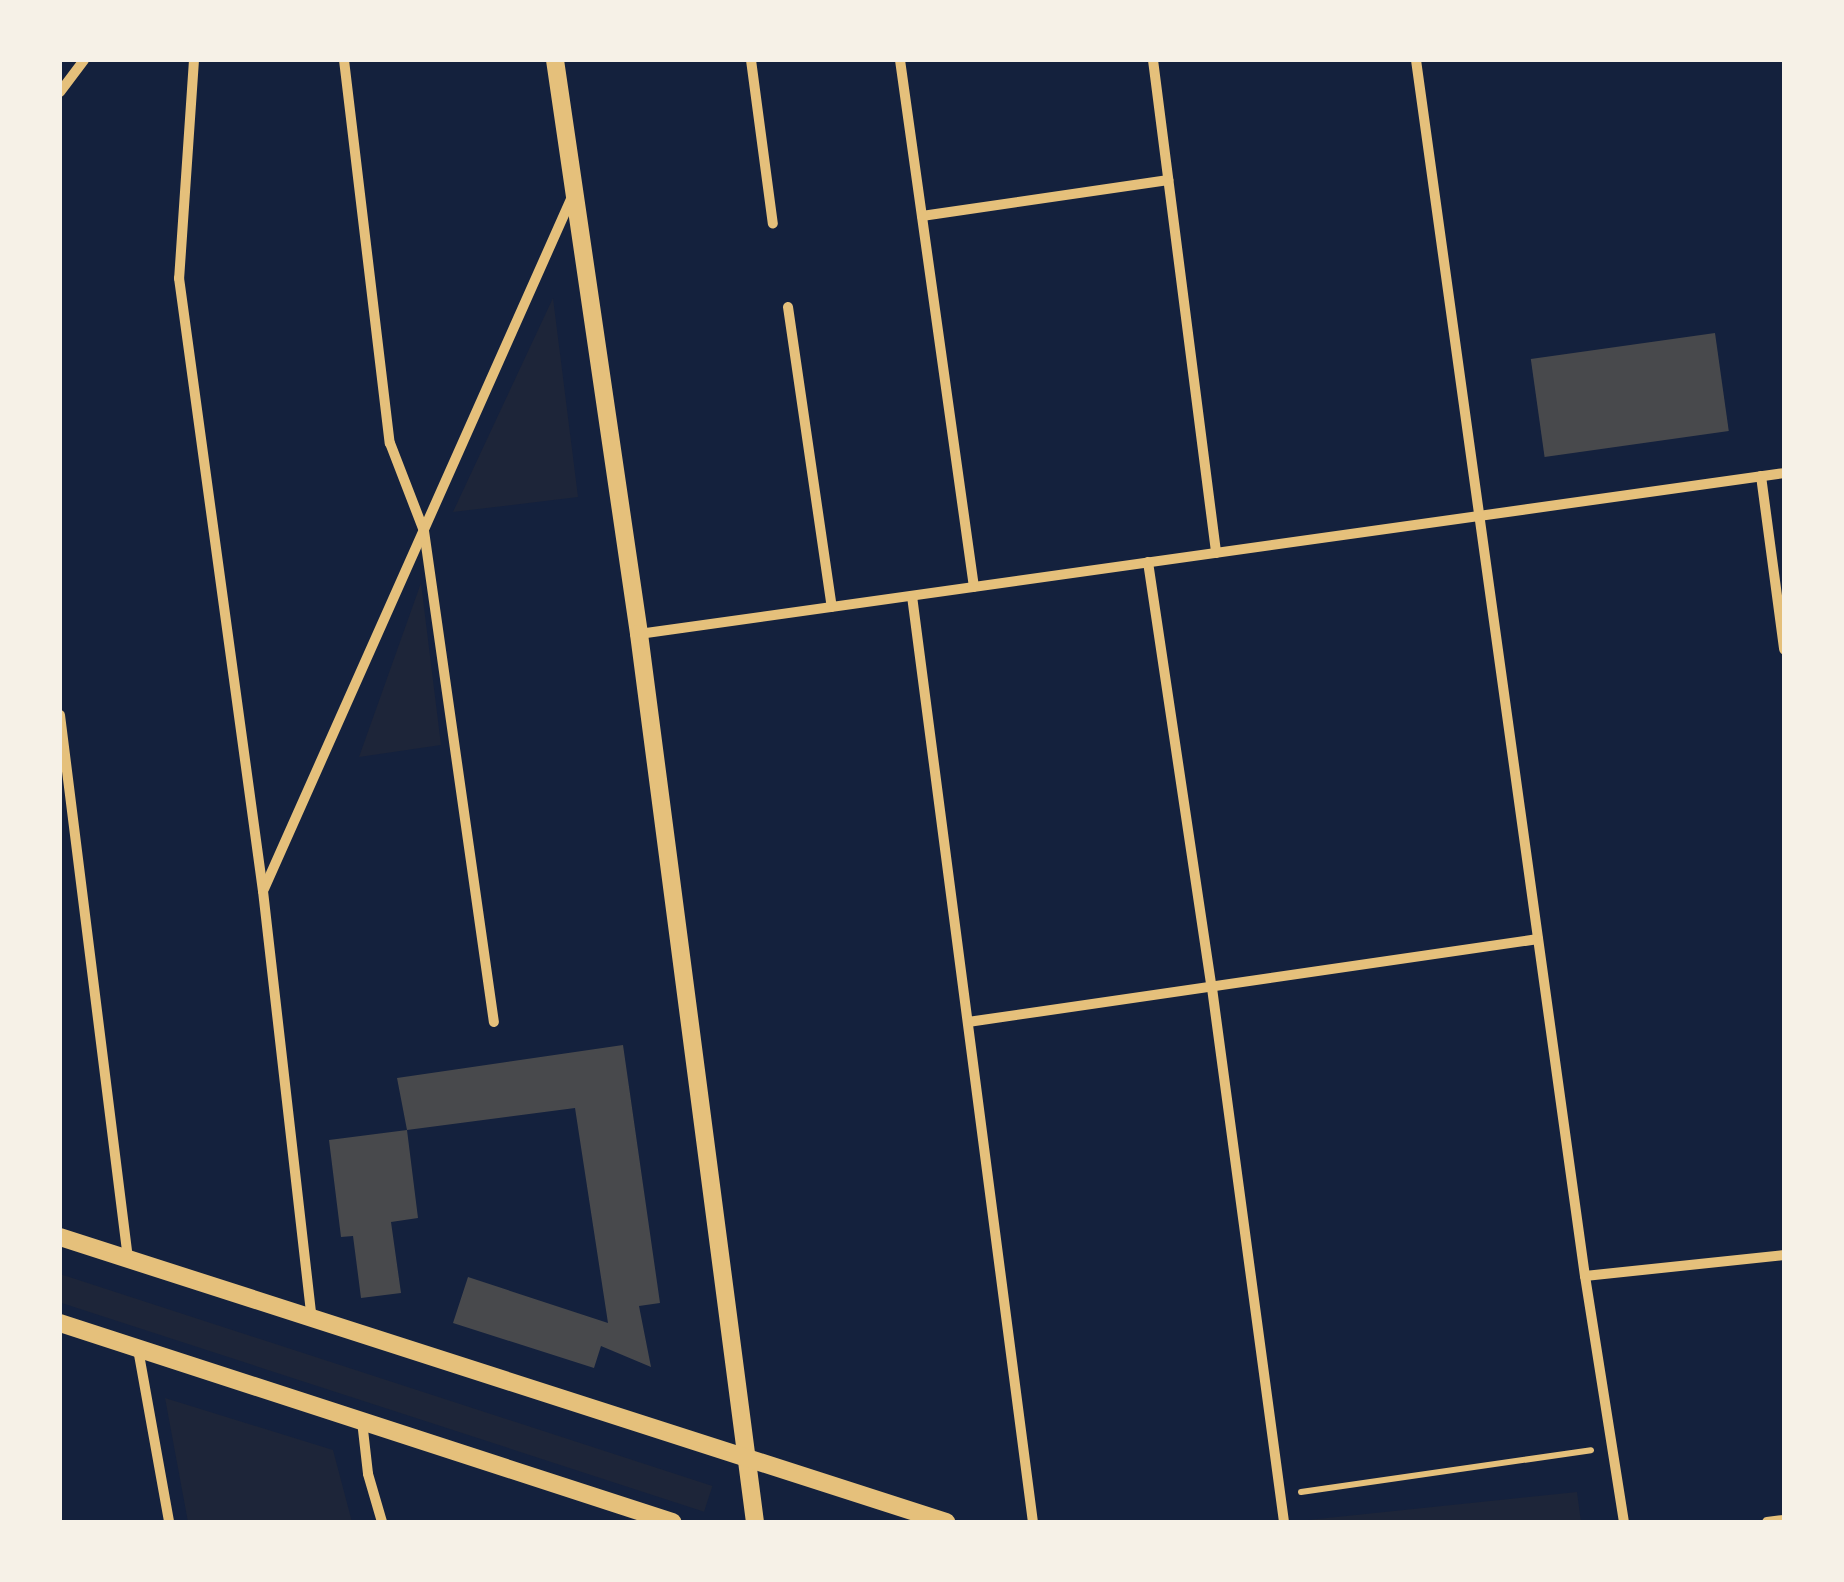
<!DOCTYPE html>
<html>
<head>
<meta charset="utf-8">
<style>
	body { margin:0 }
	#map { position:relative; width:1844px; height:1582px; overflow:hidden; background:#14213d; font-family:Karla,sans-serif }
	div>[style] { position:absolute }
	.green>* { inset:0; background:#1d2539; transform-origin:0 0 }
	.building>* { inset:0; background:#48494c; transform-origin:0 0 }
	.path>* { height:6px; margin:-3px; padding:0 3px; transform-origin:3px; border-radius:3px; background:#e5c07b }
	.minor>* { height:10px; margin:-5px; padding:0 5px; transform-origin:5px; border-radius:5px; background:#e5c07b }
	.tertiary>* { height:18px; margin:-9px; padding:0 9px; transform-origin:9px; border-radius:9px; background:#e5c07b }
	span { translate:-50% -50%; white-space:nowrap; text-align:center; line-height:1.15; -webkit-text-stroke:8px #f6f1e7; paint-order:stroke }
	.frame { position:absolute; inset:0; border:62px solid #f6f1e7; pointer-events:none }
</style>
</head>
<body>
<div id="map">
	<div class="green">
		<div style="clip-path:polygon(553px 298px,578px 497px,453px 512px)"></div>
		<div style="clip-path:polygon(421px 583px,441px 745px,359px 757px)"></div>
		<div style="left:60px;top:1274px;width:686px;height:27px;rotate:18deg"></div>
		<div style="clip-path:polygon(165px 1398px,333px 1450px,352px 1522px,188px 1522px)"></div>
		<div style="clip-path:polygon(1577px 1492px,1581px 1522px,1308px 1520px)"></div>
	</div>
	<div class="building">
		<div style="left:1715px;top:333px;width:99px;height:186px;rotate:82deg"></div>
		<div style="clip-path:polygon(623px 1045px,660px 1303px,639px 1306px,651px 1367px,601px 1346px,594px 1368px,453px 1323px,468px 1277px,608px 1323px,575px 1108px,407px 1130px,397px 1078px)"></div>
		<div style="clip-path:polygon(407px 1130px,418px 1218px,391px 1222px,401px 1293px,361px 1298px,353px 1236px,341px 1237px,329px 1140px)"></div>
	</div>
	<div class="path">
		<div style="left:1301px;top:1492px;width:293px;rotate:-8.2deg"></div>
	</div>
	<div class="minor">
		<div style="left:194px;top:60px;width:219px;rotate:93.9deg"></div>
		<div style="left:179px;top:278px;width:619px;rotate:82.2deg"></div>
		<div style="left:263px;top:891px;width:430px;rotate:83.5deg"></div>
		<div style="left:344px;top:60px;width:386px;rotate:83.2deg"></div>
		<div style="left:390px;top:443px;width:94px;rotate:68.9deg"></div>
		<div style="left:424px;top:531px;width:496px;rotate:81.9deg"></div>
		<div style="left:751px;top:60px;width:165px;rotate:82.4deg"></div>
		<div style="left:900px;top:60px;width:532px;rotate:82.01deg"></div>
		<div style="left:1153px;top:60px;width:497px;rotate:82.7deg"></div>
		<div style="left:1416px;top:60px;width:1228px;rotate:82.09deg"></div>
		<div style="left:1585px;top:1276px;width:249px;rotate:81deg"></div>
		<div style="left:60px;top:92px;width:40px;rotate:-53deg"></div>
		<div style="left:922px;top:216px;width:249px;rotate:-8.3deg"></div>
		<div style="left:788px;top:307px;width:303px;rotate:81.7deg"></div>
		<div style="left:1761px;top:476px;width:175px;rotate:82.4deg"></div>
		<div style="left:1148px;top:562px;width:431px;rotate:81.5deg"></div>
		<div style="left:1212px;top:988px;width:539px;rotate:82.32deg"></div>
		<div style="left:912px;top:596px;width:934px;rotate:82.56deg"></div>
		<div style="left:639px;top:634px;width:1156px;rotate:-8deg"></div>
		<div style="left:60px;top:715px;width:548px;rotate:82.87deg"></div>
		<div style="left:264px;top:889px;width:757px;rotate:-66.01deg"></div>
		<div style="left:968px;top:1022px;width:576px;rotate:-8.28deg"></div>
		<div style="left:1585px;top:1276px;width:200px;rotate:-6deg"></div>
		<div style="left:138px;top:1349px;width:176px;rotate:79.8deg"></div>
		<div style="left:362px;top:1421px;width:53px;rotate:83.5deg"></div>
		<div style="left:368px;top:1474px;width:50px;rotate:73.7deg"></div>
		<div style="left:1767px;top:1522px;width:17px;rotate:-7deg"></div>
	</div>
	<div class="tertiary">
		<div style="left:555px;top:60px;width:580px;rotate:81.67deg"></div>
		<div style="left:639px;top:634px;width:896px;rotate:82.56deg"></div>
		<div style="left:60px;top:1237px;width:931px;rotate:17.83deg"></div>
		<div style="left:60px;top:1323px;width:644px;rotate:18.01deg"></div>
	</div>
	<div class="frame"></div>
</div>
</body>
</html>
